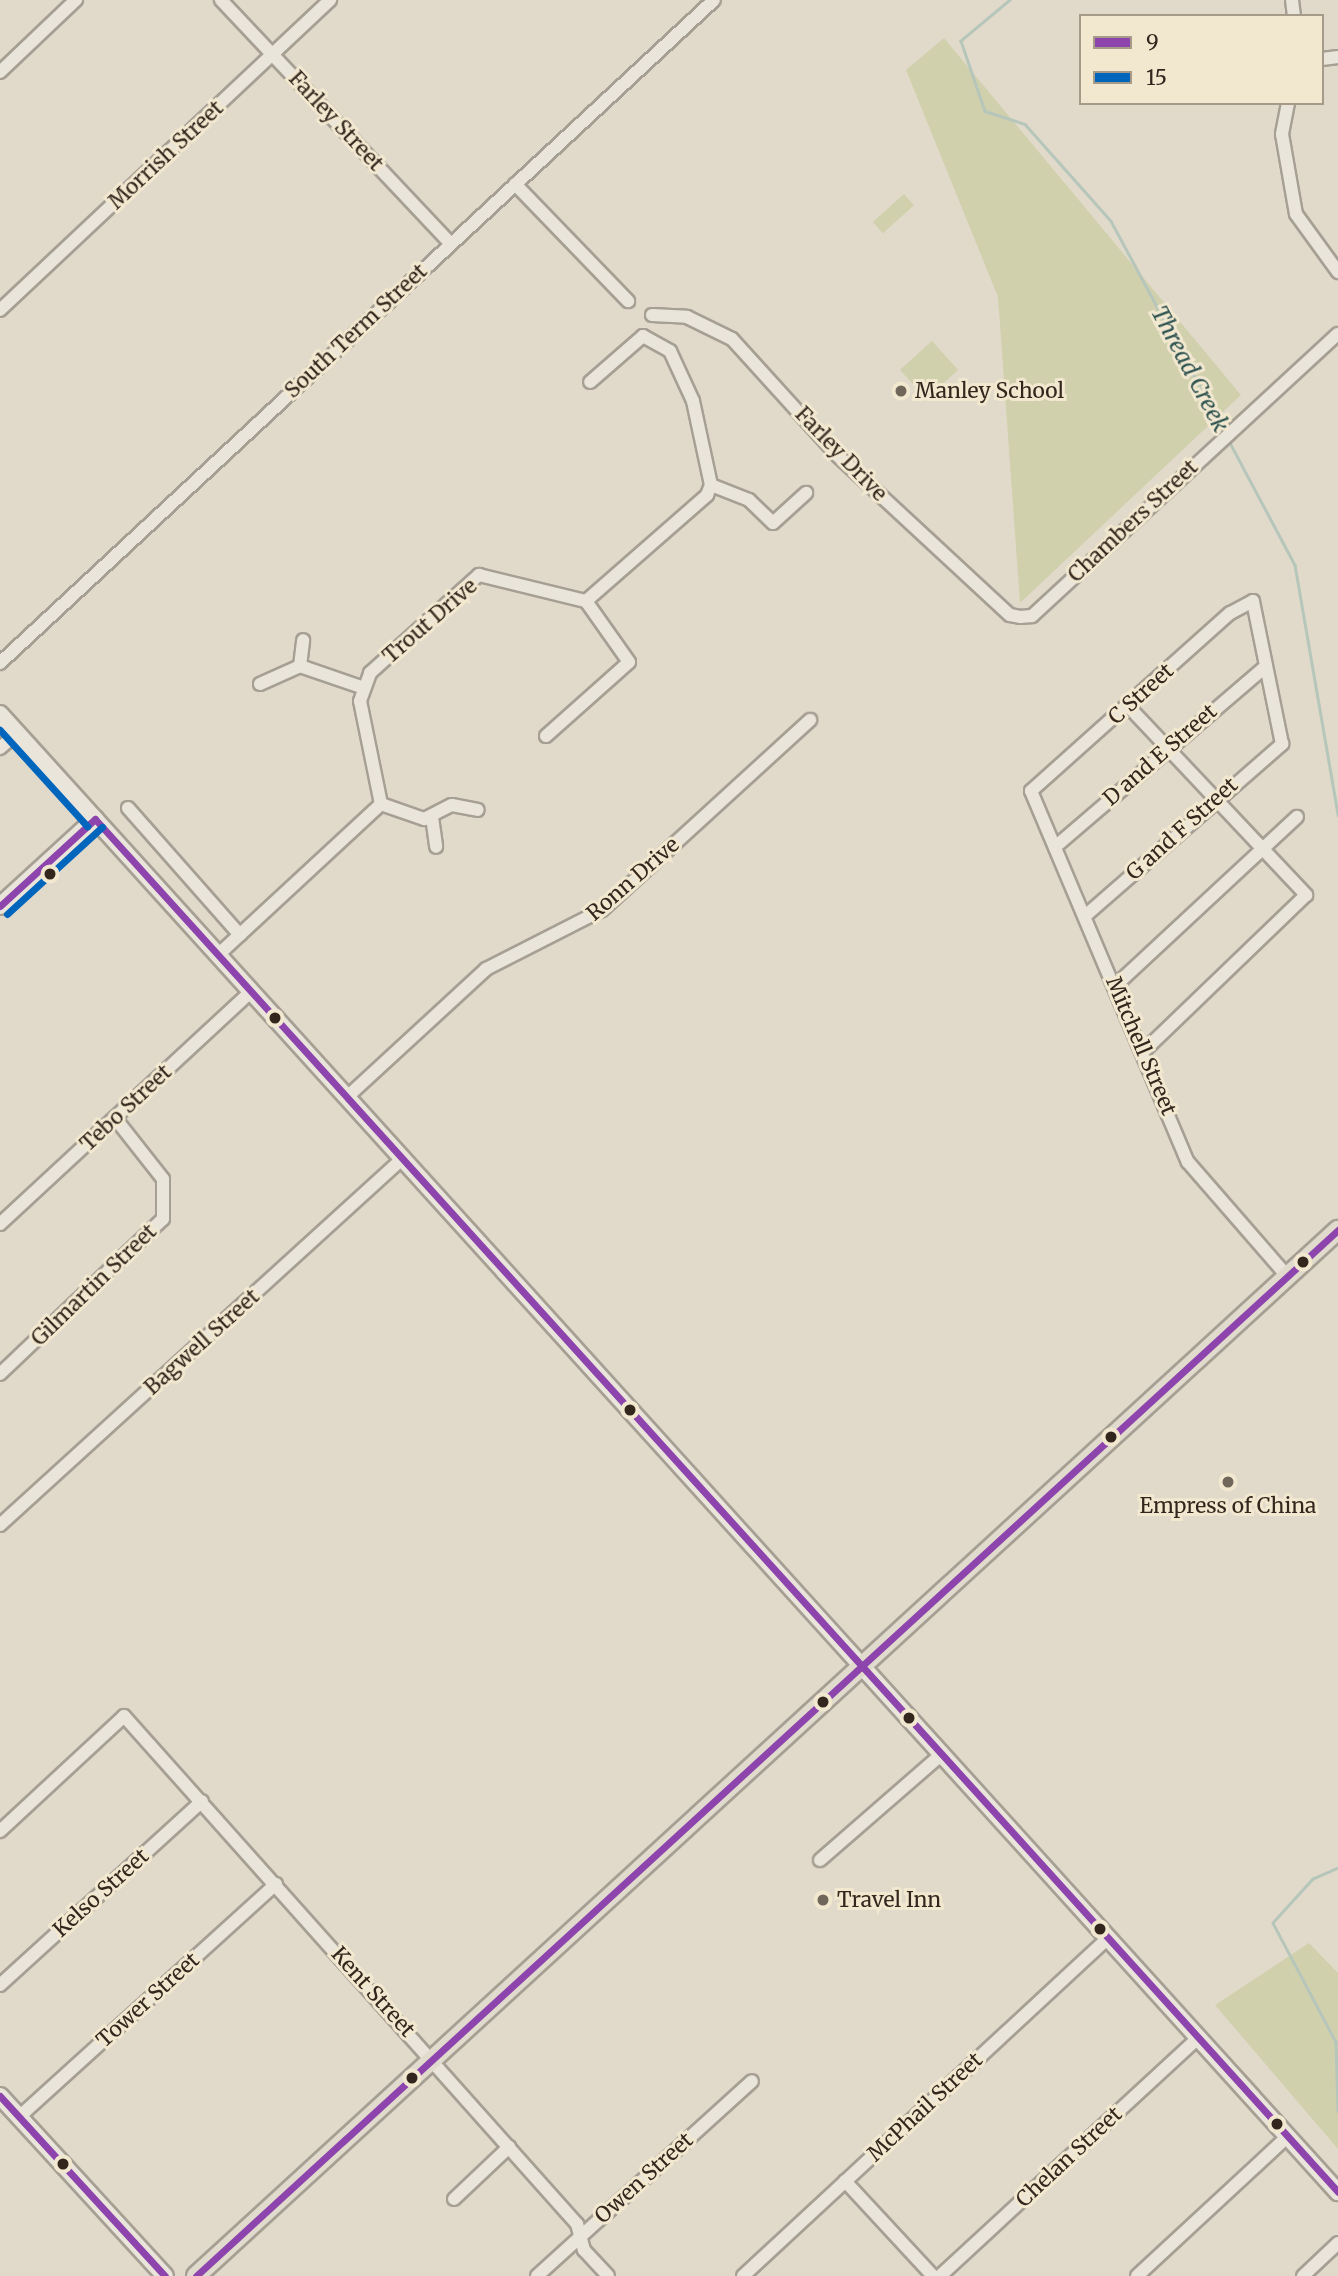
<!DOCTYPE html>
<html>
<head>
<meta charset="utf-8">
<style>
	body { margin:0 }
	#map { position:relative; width:1338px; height:2276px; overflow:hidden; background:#e1daca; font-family:Merriweather,serif }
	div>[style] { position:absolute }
	.green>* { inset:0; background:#d0d0ad; transform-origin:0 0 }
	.stream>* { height:2.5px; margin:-1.25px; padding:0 1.25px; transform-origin:1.25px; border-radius:1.25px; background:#b6c6bb }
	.roads { filter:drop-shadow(2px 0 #a69f94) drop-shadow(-2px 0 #a69f94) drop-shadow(0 2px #a69f94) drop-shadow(0 -2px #a69f94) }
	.street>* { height:12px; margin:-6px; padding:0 6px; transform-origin:6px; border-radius:6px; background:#eae5db }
	.secondary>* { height:16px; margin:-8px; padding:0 8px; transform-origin:8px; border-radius:8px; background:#eae5db }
	.primary>* { height:18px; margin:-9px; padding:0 9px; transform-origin:9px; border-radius:9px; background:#e1dbcd }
	.bus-1>* { height:7px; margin:-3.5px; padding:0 3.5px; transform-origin:3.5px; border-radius:3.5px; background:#8e44ad }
	.bus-2>* { height:7px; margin:-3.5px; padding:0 3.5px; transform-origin:3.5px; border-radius:3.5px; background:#0065bd }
	.dots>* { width:19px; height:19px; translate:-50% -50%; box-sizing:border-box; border:4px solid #f2e8d0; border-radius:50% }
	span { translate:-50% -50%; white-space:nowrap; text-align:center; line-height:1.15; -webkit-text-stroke:6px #f2e8d0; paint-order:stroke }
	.street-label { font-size:21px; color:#33271d }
	.poi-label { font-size:21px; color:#33271d }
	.left { translate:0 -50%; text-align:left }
	.water-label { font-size:23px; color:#2d524f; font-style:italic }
	.legend { position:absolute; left:1079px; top:14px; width:245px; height:91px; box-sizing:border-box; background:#f2e8d0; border:2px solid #a69b88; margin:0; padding:9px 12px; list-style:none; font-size:21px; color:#33271d }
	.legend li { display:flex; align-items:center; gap:14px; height:35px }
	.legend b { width:35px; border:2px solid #a69b88 }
</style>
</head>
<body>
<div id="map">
	<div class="green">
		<div style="clip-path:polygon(944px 38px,1241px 395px,1020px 603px,998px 297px,906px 70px)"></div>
		<div style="left:904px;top:194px;width:15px;height:42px;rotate:48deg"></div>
		<div style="left:932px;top:341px;width:39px;height:43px;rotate:48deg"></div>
		<div style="clip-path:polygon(1309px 1943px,1338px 1973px,1338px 2149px,1215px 2005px)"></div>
	</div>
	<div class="stream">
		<div style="left:1010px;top:0;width:64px;rotate:140.1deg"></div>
		<div style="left:961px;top:41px;width:74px;rotate:71.1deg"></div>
		<div style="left:985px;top:111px;width:42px;rotate:18deg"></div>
		<div style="left:1025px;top:124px;width:130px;rotate:48.4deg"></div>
		<div style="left:1111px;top:221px;width:241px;rotate:61.7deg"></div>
		<div style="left:1228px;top:439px;width:143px;rotate:62deg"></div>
		<div style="left:1295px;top:565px;width:254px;rotate:80.2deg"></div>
		<div style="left:1338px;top:1868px;width:27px;rotate:156deg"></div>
		<div style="left:1313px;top:1879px;width:59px;rotate:132.3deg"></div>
		<div style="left:1273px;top:1923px;width:135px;rotate:62.1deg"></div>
		<div style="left:1336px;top:2042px;width:69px;rotate:88.3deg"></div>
	</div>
	<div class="roads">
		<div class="street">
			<div style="left:221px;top:0;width:334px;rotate:46.7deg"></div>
			<div style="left:1292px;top:0;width:16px;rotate:83deg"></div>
			<div style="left:1322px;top:59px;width:16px;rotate:-7deg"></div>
			<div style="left:0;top:72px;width:105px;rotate:-43.5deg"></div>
			<div style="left:1288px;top:103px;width:32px;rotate:101deg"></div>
			<div style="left:1282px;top:134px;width:81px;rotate:80.1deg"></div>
			<div style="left:1296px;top:214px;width:72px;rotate:54.1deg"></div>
			<div style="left:515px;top:184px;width:163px;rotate:46deg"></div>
			<div style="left:0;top:310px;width:453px;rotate:-43.2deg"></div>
			<div style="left:652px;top:315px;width:35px;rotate:3deg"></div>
			<div style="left:687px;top:317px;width:50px;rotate:26.1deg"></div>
			<div style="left:732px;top:339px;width:158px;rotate:47.8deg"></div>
			<div style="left:838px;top:456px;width:234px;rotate:42.8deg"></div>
			<div style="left:1010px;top:615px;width:10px;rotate:11deg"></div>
			<div style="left:1020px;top:617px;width:12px;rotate:-5deg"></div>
			<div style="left:1032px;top:616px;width:416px;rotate:-42.7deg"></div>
			<div style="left:711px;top:485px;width:41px;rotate:21.5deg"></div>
			<div style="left:749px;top:500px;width:33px;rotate:44deg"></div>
			<div style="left:773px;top:523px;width:45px;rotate:-42.3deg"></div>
			<div style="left:0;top:663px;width:974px;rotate:-42.88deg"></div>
			<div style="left:300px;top:666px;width:65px;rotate:19deg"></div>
			<div style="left:300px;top:666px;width:26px;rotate:-83deg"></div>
			<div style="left:260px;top:684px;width:44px;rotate:-24.2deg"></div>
			<div style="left:1128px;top:706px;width:260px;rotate:46.7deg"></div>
			<div style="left:1306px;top:895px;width:223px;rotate:136.1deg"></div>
			<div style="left:546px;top:736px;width:111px;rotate:-41.7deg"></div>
			<div style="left:629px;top:662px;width:75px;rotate:-125.2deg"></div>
			<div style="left:0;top:748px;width:23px;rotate:-41deg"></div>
			<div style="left:381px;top:804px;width:46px;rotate:19.2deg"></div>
			<div style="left:424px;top:819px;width:31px;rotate:-27deg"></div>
			<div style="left:452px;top:805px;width:26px;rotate:11deg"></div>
			<div style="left:128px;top:808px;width:169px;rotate:48.6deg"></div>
			<div style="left:432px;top:817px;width:30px;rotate:82deg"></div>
			<div style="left:1055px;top:847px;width:278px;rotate:-40.6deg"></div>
			<div style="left:1085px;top:916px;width:262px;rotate:-41.1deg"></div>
			<div style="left:1282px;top:744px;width:146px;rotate:-101.5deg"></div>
			<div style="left:1253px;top:601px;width:26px;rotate:152deg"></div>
			<div style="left:1230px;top:613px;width:267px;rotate:138.2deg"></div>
			<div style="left:1031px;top:791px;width:403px;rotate:67.1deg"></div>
			<div style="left:1188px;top:1162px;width:151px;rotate:49deg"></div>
			<div style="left:219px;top:954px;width:221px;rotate:-42.8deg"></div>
			<div style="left:381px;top:804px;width:105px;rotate:-101.5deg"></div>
			<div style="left:360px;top:701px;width:30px;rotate:-70deg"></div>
			<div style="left:370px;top:673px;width:147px;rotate:-42deg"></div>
			<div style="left:479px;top:575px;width:110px;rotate:13.7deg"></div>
			<div style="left:586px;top:601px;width:161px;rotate:-41.2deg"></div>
			<div style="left:707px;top:495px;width:11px;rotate:-68deg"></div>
			<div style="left:711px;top:485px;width:86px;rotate:-102.1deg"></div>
			<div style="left:693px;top:401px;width:55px;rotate:-114.7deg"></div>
			<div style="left:670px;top:351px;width:31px;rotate:-151deg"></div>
			<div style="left:643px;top:336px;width:70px;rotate:139deg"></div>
			<div style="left:1116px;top:985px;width:247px;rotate:-42.9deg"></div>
			<div style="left:347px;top:1097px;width:189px;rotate:-42.6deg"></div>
			<div style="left:486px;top:969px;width:130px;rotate:-27deg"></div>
			<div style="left:602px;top:910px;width:282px;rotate:-42.4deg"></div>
			<div style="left:0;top:1224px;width:343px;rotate:-42.8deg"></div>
			<div style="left:0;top:1374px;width:225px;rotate:-43.6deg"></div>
			<div style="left:163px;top:1219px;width:40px;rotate:-90deg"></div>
			<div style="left:163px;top:1179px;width:78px;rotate:-128.2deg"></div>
			<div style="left:0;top:1525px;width:545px;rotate:-42.32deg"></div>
			<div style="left:0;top:1831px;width:169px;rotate:-42.8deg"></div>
			<div style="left:124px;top:1716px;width:681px;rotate:48.28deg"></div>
			<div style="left:577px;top:2224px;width:27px;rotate:75deg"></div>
			<div style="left:584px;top:2250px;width:35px;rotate:47deg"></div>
			<div style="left:820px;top:1860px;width:163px;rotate:-41deg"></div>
			<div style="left:0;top:1985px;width:273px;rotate:-42.3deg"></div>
			<div style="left:19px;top:2117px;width:347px;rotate:-42.2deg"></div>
			<div style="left:845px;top:2181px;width:129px;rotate:47.2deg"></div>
			<div style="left:454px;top:2199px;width:76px;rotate:-43.4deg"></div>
			<div style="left:537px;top:2276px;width:290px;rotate:-42.2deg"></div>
			<div style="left:743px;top:2276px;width:497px;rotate:-42.8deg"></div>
			<div style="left:940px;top:2276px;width:352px;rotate:-42.7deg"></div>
			<div style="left:1137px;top:2276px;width:205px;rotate:-42.8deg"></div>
			<div style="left:1303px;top:2276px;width:48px;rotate:-43.3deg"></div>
		</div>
		<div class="secondary">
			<div style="left:0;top:714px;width:1994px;rotate:47.85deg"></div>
			<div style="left:0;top:906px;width:129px;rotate:-42.5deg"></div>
			<div style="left:0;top:2096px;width:244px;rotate:47.5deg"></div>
		</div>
		<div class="primary">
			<div style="left:196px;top:2276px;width:1549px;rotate:-42.49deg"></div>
		</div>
	</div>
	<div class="bus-1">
		<div style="left:95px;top:819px;width:1852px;rotate:47.84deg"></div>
		<div style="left:0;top:906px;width:129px;rotate:-42.5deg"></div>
		<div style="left:0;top:2096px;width:244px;rotate:47.5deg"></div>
		<div style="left:196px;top:2276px;width:1549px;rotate:-42.49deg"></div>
	</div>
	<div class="bus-2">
		<div style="left:0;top:730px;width:130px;rotate:47.8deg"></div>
		<div style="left:7px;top:914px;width:129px;rotate:-42.5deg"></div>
	</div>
	<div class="dots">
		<div style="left:901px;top:391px;background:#70665a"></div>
		<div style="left:50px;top:874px;background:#33271d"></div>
		<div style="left:275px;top:1018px;background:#33271d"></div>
		<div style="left:1303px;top:1262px;background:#33271d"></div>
		<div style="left:630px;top:1410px;background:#33271d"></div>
		<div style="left:1111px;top:1437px;background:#33271d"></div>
		<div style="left:1228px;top:1482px;background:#70665a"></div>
		<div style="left:823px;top:1702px;background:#33271d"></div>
		<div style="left:909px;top:1718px;background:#33271d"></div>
		<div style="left:823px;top:1900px;background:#70665a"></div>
		<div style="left:1100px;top:1929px;background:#33271d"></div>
		<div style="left:412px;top:2078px;background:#33271d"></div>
		<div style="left:1277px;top:2124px;background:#33271d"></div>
		<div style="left:63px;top:2164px;background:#33271d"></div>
	</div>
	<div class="street-label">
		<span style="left:336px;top:121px;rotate:47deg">Farley Street</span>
		<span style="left:166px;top:155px;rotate:-43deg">Morrish Street</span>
		<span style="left:356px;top:331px;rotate:-43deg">South Term Street</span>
		<span style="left:841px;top:454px;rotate:46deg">Farley Drive</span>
		<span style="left:1133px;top:521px;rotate:-43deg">Chambers Street</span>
		<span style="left:430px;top:621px;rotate:-41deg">Trout Drive</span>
		<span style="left:1141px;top:694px;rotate:-42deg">C Street</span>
		<span style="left:1160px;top:755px;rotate:-41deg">D and E Street</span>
		<span style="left:1182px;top:829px;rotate:-42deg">G and F Street</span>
		<span style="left:633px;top:879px;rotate:-41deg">Ronn Drive</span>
		<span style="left:1141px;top:1046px;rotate:67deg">Mitchell Street</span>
		<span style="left:126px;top:1108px;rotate:-43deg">Tebo Street</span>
		<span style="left:94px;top:1285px;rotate:-44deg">Gilmartin Street</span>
		<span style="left:202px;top:1342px;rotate:-42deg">Bagwell Street</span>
		<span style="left:101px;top:1893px;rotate:-42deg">Kelso Street</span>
		<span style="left:373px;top:1992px;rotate:48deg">Kent Street</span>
		<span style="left:148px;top:2000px;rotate:-42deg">Tower Street</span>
		<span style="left:925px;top:2107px;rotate:-43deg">McPhail Street</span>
		<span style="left:1069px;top:2157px;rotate:-43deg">Chelan Street</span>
		<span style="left:644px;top:2178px;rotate:-42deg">Owen Street</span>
	</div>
	<div class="poi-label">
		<span class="left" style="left:915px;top:391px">Manley School</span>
		<span style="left:1228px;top:1506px">Empress of China</span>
		<span class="left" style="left:837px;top:1900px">Travel Inn</span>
	</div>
	<div class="water-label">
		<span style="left:1190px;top:369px;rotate:62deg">Thread Creek</span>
	</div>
	<ul class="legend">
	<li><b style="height:9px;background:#8e44ad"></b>9</li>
	<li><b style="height:9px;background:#0065bd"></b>15</li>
	</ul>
</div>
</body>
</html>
